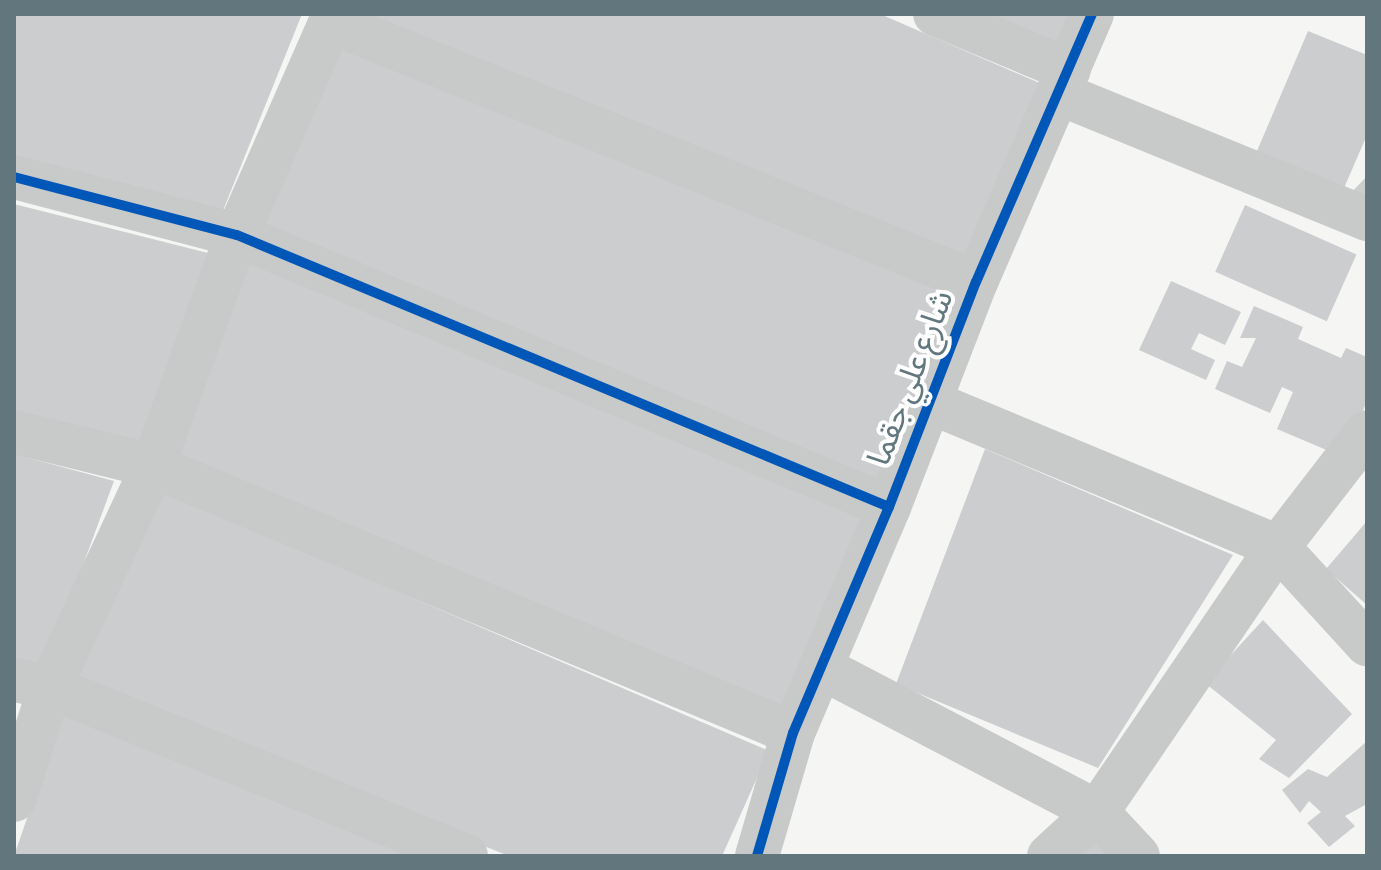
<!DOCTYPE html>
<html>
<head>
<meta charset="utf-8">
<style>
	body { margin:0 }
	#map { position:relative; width:1381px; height:870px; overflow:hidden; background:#f5f5f4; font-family:"Alegreya Sans","Noto Sans Arabic",sans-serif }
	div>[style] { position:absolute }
	.building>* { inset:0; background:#cbcdce; transform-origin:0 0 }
	.minor>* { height:44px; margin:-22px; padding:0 22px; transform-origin:22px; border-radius:22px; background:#c8caca }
	.cycleway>* { height:10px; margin:-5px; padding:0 5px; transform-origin:5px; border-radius:5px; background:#0057b8 }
	span { translate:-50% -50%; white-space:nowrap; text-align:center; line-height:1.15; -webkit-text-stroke:8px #fff; paint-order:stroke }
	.street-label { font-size:32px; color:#62777d }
	.frame { position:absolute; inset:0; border:16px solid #62777d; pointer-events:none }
</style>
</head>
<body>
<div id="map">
	<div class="building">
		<div style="clip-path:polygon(15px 14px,302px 14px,222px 213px,14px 163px)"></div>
		<div style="clip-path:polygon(361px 14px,880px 14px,1042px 84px,967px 261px)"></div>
		<div style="clip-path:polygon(973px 14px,1077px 14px,1060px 51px)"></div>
		<div style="clip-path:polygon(1308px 31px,1367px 55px,1367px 135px,1344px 188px,1257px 151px)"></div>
		<div style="left:338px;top:39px;width:671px;height:207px;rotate:22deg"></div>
		<div style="clip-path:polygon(1367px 176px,1367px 201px,1351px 193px)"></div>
		<div style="clip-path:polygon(14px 204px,208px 253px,143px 450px,14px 418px)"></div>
		<div style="left:1245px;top:205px;width:122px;height:73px;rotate:24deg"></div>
		<div style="left:250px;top:256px;width:668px;height:219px;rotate:23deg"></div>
		<div style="clip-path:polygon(1171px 281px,1241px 312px,1225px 345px,1199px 333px,1191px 349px,1215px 360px,1206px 380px,1139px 350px)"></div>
		<div style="clip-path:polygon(1254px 306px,1303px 327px,1298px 339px,1341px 358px,1346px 348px,1367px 357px,1367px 401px,1343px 457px,1277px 429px,1293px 392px,1282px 387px,1270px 413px,1215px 389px,1227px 361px,1242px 367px,1256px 338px,1240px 338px)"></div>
		<div style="clip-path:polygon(985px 449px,1233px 555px,1098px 768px,896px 684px)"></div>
		<div style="clip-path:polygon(14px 454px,114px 481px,43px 673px,14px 667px)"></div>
		<div style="clip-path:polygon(147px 484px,769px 751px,722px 856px,509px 856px,69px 681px)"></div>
		<div style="clip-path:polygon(1367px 521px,1367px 605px,1326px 569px)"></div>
		<div style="clip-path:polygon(1263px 620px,1352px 714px,1289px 778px,1259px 759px,1276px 740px,1205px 683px)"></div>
		<div style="clip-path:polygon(64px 711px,409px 856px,14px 856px)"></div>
		<div style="clip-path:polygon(1367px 741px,1367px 804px,1345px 816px,1355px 826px,1329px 847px,1307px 823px,1321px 812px,1309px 801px,1300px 813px,1282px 790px,1308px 769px,1327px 777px)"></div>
		<div style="clip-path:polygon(1097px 837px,1115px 856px,1082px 856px)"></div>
	</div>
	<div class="minor">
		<div style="left:935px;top:14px;width:145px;rotate:22.7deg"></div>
		<div style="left:331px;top:22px;width:695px;rotate:21.95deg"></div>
		<div style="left:1058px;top:93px;width:334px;rotate:22.2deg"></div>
		<div style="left:14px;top:177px;width:230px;rotate:14.6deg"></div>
		<div style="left:237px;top:235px;width:706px;rotate:22.64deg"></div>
		<div style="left:930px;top:402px;width:377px;rotate:22.6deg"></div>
		<div style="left:1278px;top:547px;width:132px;rotate:47.5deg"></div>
		<div style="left:14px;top:432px;width:143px;rotate:13.7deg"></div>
		<div style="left:153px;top:466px;width:693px;rotate:22.65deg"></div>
		<div style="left:824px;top:669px;width:308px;rotate:27.6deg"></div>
		<div style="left:1097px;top:812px;width:60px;rotate:47deg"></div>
		<div style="left:14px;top:680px;width:37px;rotate:11deg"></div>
		<div style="left:50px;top:687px;width:449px;rotate:22.1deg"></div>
		<div style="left:14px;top:800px;width:119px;rotate:-72.3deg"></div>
		<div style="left:50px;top:687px;width:244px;rotate:-65deg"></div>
		<div style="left:153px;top:466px;width:246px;rotate:-70deg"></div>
		<div style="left:237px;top:235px;width:241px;rotate:-66.3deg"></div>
		<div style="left:757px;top:856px;width:128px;rotate:-73.7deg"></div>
		<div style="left:793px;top:733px;width:246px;rotate:-67deg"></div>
		<div style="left:889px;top:507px;width:241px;rotate:-68.9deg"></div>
		<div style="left:976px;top:282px;width:292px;rotate:-66.6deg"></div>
		<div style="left:1049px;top:856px;width:65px;rotate:-42.5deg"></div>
		<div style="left:1097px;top:812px;width:321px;rotate:-55.7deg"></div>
		<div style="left:1278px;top:547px;width:145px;rotate:-52.3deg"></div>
	</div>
	<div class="cycleway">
		<div style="left:14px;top:177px;width:230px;rotate:14.6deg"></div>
		<div style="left:237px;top:235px;width:706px;rotate:22.64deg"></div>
		<div style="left:757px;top:856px;width:128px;rotate:-73.7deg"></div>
		<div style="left:793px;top:733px;width:246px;rotate:-67deg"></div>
		<div style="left:889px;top:507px;width:241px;rotate:-68.9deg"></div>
		<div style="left:976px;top:282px;width:292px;rotate:-66.6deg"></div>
	</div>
	<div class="street-label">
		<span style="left:911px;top:378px;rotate:-69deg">شارع علي جقما</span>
	</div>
	<div class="frame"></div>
</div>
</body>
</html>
